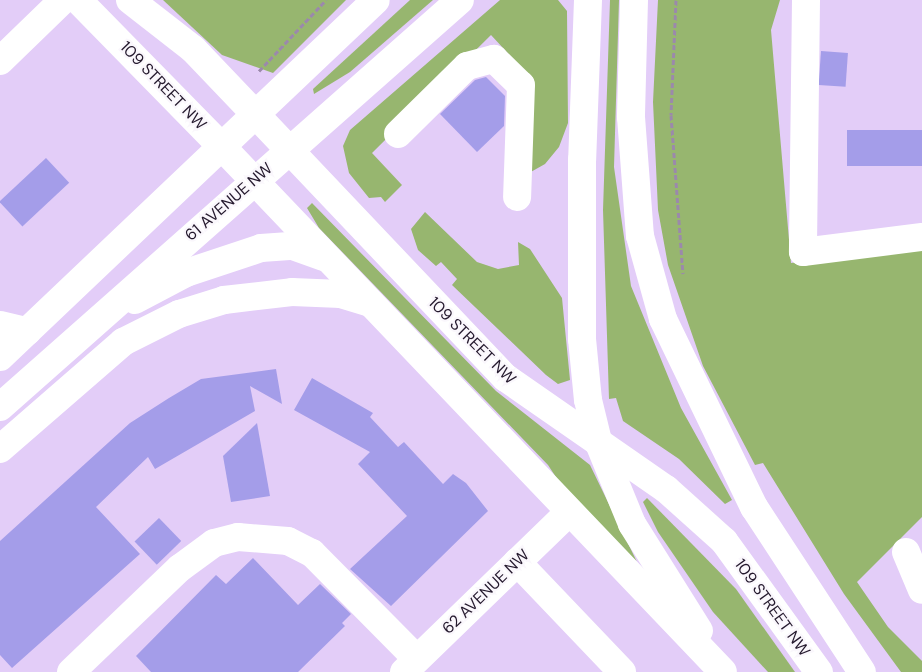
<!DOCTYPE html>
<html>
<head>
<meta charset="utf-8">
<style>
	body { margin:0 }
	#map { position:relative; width:922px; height:672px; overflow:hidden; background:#e3cdf8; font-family:"DM Sans",sans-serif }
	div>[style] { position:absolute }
	.green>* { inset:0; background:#97b66f }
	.building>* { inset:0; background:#a49de9; transform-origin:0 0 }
	.path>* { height:3px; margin-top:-1.5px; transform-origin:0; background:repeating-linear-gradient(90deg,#9b89ab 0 5px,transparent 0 7.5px) }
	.minor>* { height:28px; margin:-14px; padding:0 14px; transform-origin:14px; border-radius:14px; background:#fff }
	.major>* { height:28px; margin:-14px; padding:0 14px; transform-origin:14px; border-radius:14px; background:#fff }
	span { translate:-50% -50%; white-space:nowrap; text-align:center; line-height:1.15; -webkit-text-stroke:4.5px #faf7fc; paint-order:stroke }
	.street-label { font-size:16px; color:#24192d }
</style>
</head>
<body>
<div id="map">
	<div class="green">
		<div style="clip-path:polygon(163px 0,346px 0,273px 73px,222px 55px)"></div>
		<div style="clip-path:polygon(410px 0,433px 0,350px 72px,314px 94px,313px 89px)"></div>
		<div style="clip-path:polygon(500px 0,558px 0,567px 11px,568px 123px,559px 147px,545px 164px,529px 173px,529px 76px,491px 35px,372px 153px,402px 185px,385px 202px,381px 197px,369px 198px,349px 173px,343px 146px,350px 130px)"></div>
		<div style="clip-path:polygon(610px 0,619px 0,614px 167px,631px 286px,681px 408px,732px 500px,725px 504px,679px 459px,623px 421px,616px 398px,609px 399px,603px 210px)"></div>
		<div style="clip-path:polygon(658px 0,780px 0,771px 30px,791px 263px,922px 247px,922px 517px,857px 582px,888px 627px,922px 661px,922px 672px,901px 672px,844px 594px,763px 463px,755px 465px,703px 366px,668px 265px,658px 210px,653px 102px)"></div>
		<div style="clip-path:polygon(312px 203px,496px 391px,590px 465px,637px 562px,575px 506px,548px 465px,319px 228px,307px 208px)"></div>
		<div style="clip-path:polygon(425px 212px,477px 262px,498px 269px,519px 265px,518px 242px,530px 249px,562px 298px,570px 380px,558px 384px,546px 375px,452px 285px,457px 279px,441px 262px,436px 266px,418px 250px,411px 229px)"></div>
		<div style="clip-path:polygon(647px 498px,736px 589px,795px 672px,768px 672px,713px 612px,658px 532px,643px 502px)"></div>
	</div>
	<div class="building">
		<div style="left:821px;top:51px;width:27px;height:34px;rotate:4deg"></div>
		<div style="clip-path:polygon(486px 77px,505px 96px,504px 126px,477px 152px,440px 114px,475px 80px)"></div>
		<div style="left:922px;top:130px;width:36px;height:75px;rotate:90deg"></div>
		<div style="left:46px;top:158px;width:34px;height:64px;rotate:47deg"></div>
		<div style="clip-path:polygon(276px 369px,282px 404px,250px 386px,255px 411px,155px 469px,148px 457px,96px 507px,140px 554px,12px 668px,0 655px,0 541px,130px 423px,169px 398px,201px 379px)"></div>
		<div style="clip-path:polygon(312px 378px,373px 413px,370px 417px,398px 447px,404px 442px,443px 484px,453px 474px,466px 483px,488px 511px,391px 606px,350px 569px,407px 516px,358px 464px,370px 452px,294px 410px)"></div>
		<div style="clip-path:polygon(257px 423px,270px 496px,231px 502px,223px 456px)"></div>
		<div style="left:159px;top:518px;width:32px;height:34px;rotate:46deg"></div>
		<div style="clip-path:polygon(253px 558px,298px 605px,320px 584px,351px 614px,342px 623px,345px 626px,298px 672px,151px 672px,136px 656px,216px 575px,226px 584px)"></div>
	</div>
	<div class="path">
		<div style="left:676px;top:0;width:115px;rotate:92.5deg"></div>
		<div style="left:671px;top:115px;width:159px;rotate:85.7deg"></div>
		<div style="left:259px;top:71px;width:98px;rotate:-46.7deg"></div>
	</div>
	<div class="minor">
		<div style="left:78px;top:0;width:207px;rotate:45.6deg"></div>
		<div style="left:130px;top:0;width:80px;rotate:37.9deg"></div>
		<div style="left:193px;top:49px;width:93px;rotate:46.3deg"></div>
		<div style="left:806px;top:0;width:252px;rotate:90.7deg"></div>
		<div style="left:803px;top:252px;width:120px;rotate:-7.2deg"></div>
		<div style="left:0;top:61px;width:88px;rotate:-44.1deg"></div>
		<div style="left:398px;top:134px;width:97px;rotate:-44.6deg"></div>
		<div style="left:467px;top:66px;width:28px;rotate:-15deg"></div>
		<div style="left:494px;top:59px;width:37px;rotate:44deg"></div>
		<div style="left:521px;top:85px;width:112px;rotate:92deg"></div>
		<div style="left:0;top:325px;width:28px;rotate:13deg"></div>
		<div style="left:0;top:449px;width:163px;rotate:-41deg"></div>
		<div style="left:123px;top:342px;width:63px;rotate:-26.6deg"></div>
		<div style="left:179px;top:314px;width:47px;rotate:-17.3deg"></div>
		<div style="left:224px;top:300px;width:68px;rotate:-6.7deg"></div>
		<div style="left:292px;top:292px;width:49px;rotate:2.3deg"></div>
		<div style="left:341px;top:294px;width:31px;rotate:17deg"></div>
		<div style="left:906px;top:552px;width:41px;rotate:67.2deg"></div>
		<div style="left:517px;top:562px;width:152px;rotate:46.3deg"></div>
		<div style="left:71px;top:672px;width:151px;rotate:-43.7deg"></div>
		<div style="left:180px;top:568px;width:42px;rotate:-36.3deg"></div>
		<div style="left:214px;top:543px;width:25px;rotate:-14deg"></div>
		<div style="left:238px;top:537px;width:50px;rotate:4.6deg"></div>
		<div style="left:288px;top:541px;width:27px;rotate:27deg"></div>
		<div style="left:312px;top:553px;width:149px;rotate:45.3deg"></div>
		<div style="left:404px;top:672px;width:228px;rotate:-44.1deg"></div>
	</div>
	<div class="major">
		<div style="left:588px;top:0;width:160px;rotate:92.1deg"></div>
		<div style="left:582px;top:160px;width:179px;rotate:90deg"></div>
		<div style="left:582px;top:339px;width:61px;rotate:84.4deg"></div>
		<div style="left:588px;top:400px;width:42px;rotate:76.3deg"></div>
		<div style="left:598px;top:441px;width:90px;rotate:67.7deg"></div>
		<div style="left:632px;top:524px;width:126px;rotate:57.9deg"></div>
		<div style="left:634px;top:0;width:117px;rotate:91.5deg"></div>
		<div style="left:631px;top:117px;width:119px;rotate:85.7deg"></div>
		<div style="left:640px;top:236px;width:86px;rotate:74.5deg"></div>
		<div style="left:663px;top:319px;width:209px;rotate:64.2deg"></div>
		<div style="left:754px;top:507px;width:197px;rotate:56.8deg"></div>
		<div style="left:257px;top:116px;width:361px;rotate:46.5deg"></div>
		<div style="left:506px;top:378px;width:195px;rotate:34.8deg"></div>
		<div style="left:666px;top:489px;width:78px;rotate:41.9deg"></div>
		<div style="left:724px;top:541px;width:162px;rotate:54.1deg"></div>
		<div style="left:223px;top:148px;width:724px;rotate:46.34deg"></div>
		<div style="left:135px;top:300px;width:58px;rotate:-27.9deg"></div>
		<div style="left:186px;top:273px;width:79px;rotate:-18.4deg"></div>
		<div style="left:261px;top:248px;width:32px;rotate:-4deg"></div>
		<div style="left:293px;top:246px;width:32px;rotate:20deg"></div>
		<div style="left:0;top:357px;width:518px;rotate:-43.52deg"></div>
		<div style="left:0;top:407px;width:614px;rotate:-41.5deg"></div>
	</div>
	<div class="street-label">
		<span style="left:163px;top:86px;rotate:46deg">109 STREET NW</span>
		<span style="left:229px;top:202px;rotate:-41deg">61 AVENUE NW</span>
		<span style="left:472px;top:341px;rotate:45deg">109 STREET NW</span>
		<span style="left:486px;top:592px;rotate:-44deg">62 AVENUE NW</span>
		<span style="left:772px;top:608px;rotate:54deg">109 STREET NW</span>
	</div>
</div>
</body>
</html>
